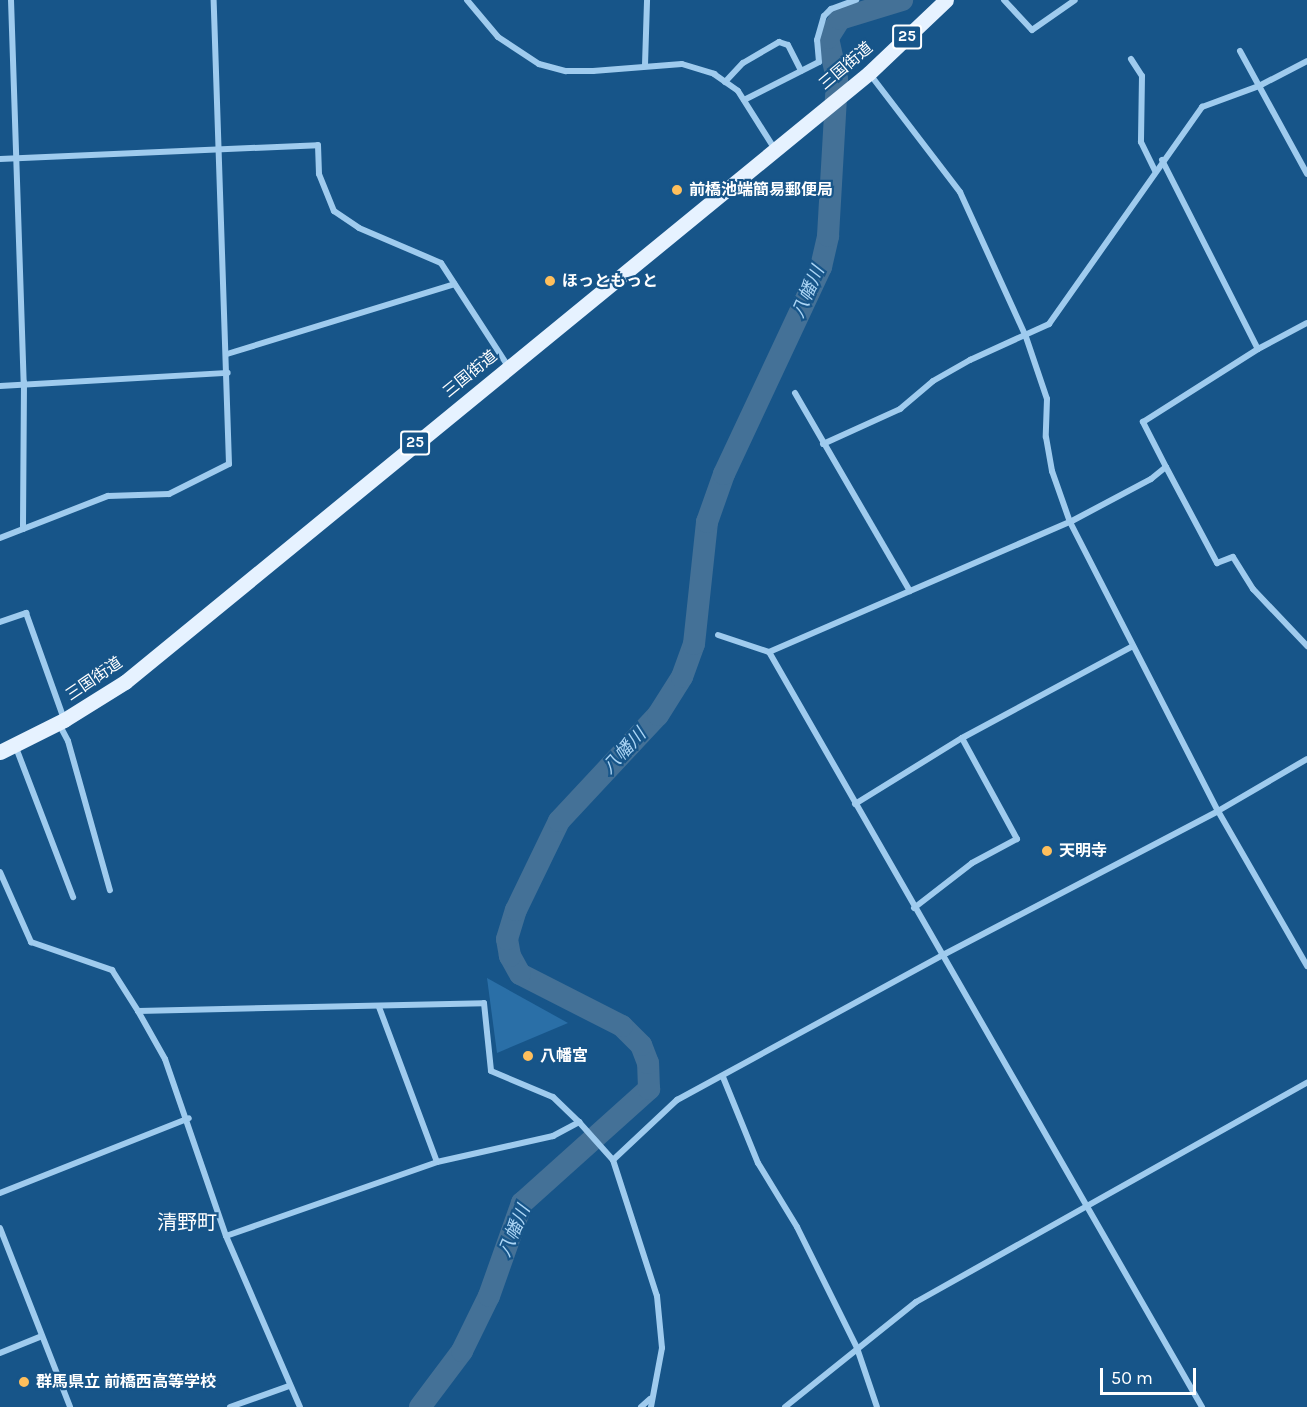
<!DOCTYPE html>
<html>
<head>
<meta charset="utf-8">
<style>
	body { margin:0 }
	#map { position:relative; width:1307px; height:1407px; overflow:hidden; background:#175589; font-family:Karla,"Noto Sans JP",sans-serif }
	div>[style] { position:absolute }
	.green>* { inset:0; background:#2a6fa7 }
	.river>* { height:22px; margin:-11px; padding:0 11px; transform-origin:11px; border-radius:11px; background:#447197 }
	.minor>* { height:6px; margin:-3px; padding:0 3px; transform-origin:3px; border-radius:3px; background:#9fcbee }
	.primary>* { height:15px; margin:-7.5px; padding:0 7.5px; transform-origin:7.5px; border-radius:7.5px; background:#e6f2ff }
	.dots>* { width:16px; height:16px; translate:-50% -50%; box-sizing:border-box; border:3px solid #175589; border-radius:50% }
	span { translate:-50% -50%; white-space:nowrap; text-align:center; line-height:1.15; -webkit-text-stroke:4.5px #175589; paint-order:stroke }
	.shield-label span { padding:2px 4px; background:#175589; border:2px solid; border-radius:4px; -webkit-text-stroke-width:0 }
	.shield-label { font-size:15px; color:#fff; font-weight:700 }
	.street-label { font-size:16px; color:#fff }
	.poi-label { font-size:16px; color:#fff; font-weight:700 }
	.left { translate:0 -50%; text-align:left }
	.water-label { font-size:18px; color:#abd5f5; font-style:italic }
	.quarter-label { font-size:20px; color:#fff }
	.scale { position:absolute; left:1100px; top:1368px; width:96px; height:27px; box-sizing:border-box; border:3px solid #fff; border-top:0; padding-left:8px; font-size:18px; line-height:21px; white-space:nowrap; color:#fff; -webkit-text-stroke:4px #175589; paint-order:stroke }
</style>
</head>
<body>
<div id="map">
	<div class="green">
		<div style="clip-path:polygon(487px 978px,568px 1023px,497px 1053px)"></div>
	</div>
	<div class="river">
		<div style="left:420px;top:1407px;width:70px;rotate:-53.1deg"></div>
		<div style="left:462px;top:1351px;width:61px;rotate:-63.9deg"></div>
		<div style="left:489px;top:1296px;width:99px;rotate:-70.5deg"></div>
		<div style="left:522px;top:1203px;width:171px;rotate:-41.9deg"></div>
		<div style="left:649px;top:1089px;width:26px;rotate:-92deg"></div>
		<div style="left:648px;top:1063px;width:19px;rotate:-111deg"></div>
		<div style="left:641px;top:1045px;width:27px;rotate:-135deg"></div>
		<div style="left:622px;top:1026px;width:114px;rotate:-153deg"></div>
		<div style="left:520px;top:974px;width:21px;rotate:-119deg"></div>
		<div style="left:510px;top:956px;width:17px;rotate:-100deg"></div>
		<div style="left:507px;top:939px;width:30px;rotate:-73deg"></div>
		<div style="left:516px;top:910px;width:99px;rotate:-64.2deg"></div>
		<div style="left:559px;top:821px;width:145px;rotate:-47deg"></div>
		<div style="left:658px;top:715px;width:45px;rotate:-57.7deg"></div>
		<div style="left:682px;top:677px;width:35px;rotate:-70deg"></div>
		<div style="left:694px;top:644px;width:123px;rotate:-83.9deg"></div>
		<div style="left:707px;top:522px;width:51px;rotate:-70.5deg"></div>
		<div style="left:724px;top:474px;width:229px;rotate:-64.9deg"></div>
		<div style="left:821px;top:267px;width:32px;rotate:-77deg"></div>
		<div style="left:828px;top:236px;width:157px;rotate:-86.7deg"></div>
		<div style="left:837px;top:79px;width:42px;rotate:-102.4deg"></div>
		<div style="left:828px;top:38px;width:22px;rotate:-58deg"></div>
		<div style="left:840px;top:19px;width:65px;rotate:-17deg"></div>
	</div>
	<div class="minor">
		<div style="left:11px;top:0;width:382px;rotate:88.1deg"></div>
		<div style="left:24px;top:382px;width:147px;rotate:90.4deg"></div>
		<div style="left:467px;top:0;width:48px;rotate:50deg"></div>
		<div style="left:498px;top:37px;width:49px;rotate:33.4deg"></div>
		<div style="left:539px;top:64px;width:28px;rotate:15deg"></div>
		<div style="left:566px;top:71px;width:27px"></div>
		<div style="left:593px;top:71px;width:89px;rotate:-4.5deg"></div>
		<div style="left:682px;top:64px;width:34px;rotate:17deg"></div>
		<div style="left:714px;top:74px;width:29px;rotate:35deg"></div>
		<div style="left:738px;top:91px;width:67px;rotate:57.7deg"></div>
		<div style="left:1004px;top:0;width:41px;rotate:47deg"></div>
		<div style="left:1032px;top:30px;width:52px;rotate:-34.9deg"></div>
		<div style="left:1240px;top:51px;width:140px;rotate:61.4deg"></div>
		<div style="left:1131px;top:59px;width:20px;rotate:57deg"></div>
		<div style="left:1142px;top:76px;width:66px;rotate:90.9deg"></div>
		<div style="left:1141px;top:142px;width:32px;rotate:64deg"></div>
		<div style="left:645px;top:65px;width:65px;rotate:-88.2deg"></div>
		<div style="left:869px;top:73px;width:150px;rotate:52.6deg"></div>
		<div style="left:960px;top:192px;width:159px;rotate:65.5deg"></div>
		<div style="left:1026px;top:337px;width:65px;rotate:71.3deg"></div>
		<div style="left:1047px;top:399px;width:38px;rotate:92deg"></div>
		<div style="left:1046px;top:437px;width:35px;rotate:80deg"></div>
		<div style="left:1052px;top:471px;width:54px;rotate:70.6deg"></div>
		<div style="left:1070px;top:522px;width:325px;rotate:62.9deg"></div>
		<div style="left:1218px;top:811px;width:179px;rotate:60.1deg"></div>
		<div style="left:725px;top:82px;width:26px;rotate:-47deg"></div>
		<div style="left:743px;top:63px;width:42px;rotate:-30.3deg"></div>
		<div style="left:779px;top:42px;width:9px;rotate:18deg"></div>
		<div style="left:788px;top:45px;width:29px;rotate:63deg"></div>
		<div style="left:744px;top:100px;width:84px;rotate:-26.9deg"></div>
		<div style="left:819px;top:62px;width:22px;rotate:-95deg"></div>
		<div style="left:817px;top:40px;width:25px;rotate:-74deg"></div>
		<div style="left:824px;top:16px;width:10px;rotate:-45deg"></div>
		<div style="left:831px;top:9px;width:27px;rotate:-20deg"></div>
		<div style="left:0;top:159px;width:318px;rotate:-2.5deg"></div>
		<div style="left:318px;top:145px;width:29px;rotate:88deg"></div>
		<div style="left:319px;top:174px;width:40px;rotate:68deg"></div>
		<div style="left:334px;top:211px;width:30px;rotate:34deg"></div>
		<div style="left:359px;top:228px;width:89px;rotate:23.1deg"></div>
		<div style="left:441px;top:263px;width:123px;rotate:57deg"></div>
		<div style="left:1162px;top:160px;width:212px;rotate:63.1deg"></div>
		<div style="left:227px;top:354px;width:238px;rotate:-17.1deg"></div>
		<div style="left:0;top:386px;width:228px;rotate:-3.3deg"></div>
		<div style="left:795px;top:393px;width:229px;rotate:59.9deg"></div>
		<div style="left:823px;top:444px;width:85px;rotate:-24.4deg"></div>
		<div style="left:900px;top:409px;width:43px;rotate:-40.3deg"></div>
		<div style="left:933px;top:381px;width:43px;rotate:-29.6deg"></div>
		<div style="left:970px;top:360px;width:87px;rotate:-24.5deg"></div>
		<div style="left:1049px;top:324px;width:266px;rotate:-54.8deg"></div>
		<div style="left:1202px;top:107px;width:61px;rotate:-20.2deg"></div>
		<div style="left:1259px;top:86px;width:54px;rotate:-27.5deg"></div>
		<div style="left:1166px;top:467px;width:109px;rotate:62deg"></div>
		<div style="left:1217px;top:563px;width:17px;rotate:-21deg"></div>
		<div style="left:1233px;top:557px;width:38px;rotate:58deg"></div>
		<div style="left:1253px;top:589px;width:79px;rotate:46.5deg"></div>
		<div style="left:0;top:538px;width:116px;rotate:-21.3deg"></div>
		<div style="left:108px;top:496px;width:61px;rotate:-1.9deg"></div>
		<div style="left:169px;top:494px;width:67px;rotate:-26.6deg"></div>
		<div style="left:229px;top:464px;width:464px;rotate:-91.9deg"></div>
		<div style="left:0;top:622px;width:28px;rotate:-19deg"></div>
		<div style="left:26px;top:613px;width:113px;rotate:70.3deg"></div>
		<div style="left:718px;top:635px;width:54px;rotate:18.4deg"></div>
		<div style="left:59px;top:724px;width:19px;rotate:62deg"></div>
		<div style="left:68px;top:741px;width:155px;rotate:74.3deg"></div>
		<div style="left:15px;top:745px;width:163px;rotate:69.1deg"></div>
		<div style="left:855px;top:804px;width:126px;rotate:-31.7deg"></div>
		<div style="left:962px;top:738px;width:194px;rotate:-28.3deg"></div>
		<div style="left:0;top:872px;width:77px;rotate:66.1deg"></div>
		<div style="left:31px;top:942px;width:86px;rotate:19.1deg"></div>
		<div style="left:112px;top:970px;width:49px;rotate:57.6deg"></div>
		<div style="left:138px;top:1011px;width:55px;rotate:60.6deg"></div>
		<div style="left:165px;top:1059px;width:187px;rotate:71deg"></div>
		<div style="left:226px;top:1236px;width:186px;rotate:66.6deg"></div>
		<div style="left:914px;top:908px;width:73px;rotate:-37.8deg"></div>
		<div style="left:972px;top:863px;width:51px;rotate:-28.1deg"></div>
		<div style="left:1017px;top:839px;width:115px;rotate:-118.6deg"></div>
		<div style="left:379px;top:1007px;width:165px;rotate:69.5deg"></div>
		<div style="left:138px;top:1011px;width:346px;rotate:-1.3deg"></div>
		<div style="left:484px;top:1003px;width:68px;rotate:84.1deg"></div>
		<div style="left:491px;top:1071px;width:67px;rotate:22.8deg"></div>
		<div style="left:553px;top:1097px;width:36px;rotate:44deg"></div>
		<div style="left:723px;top:1077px;width:93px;rotate:67.9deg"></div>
		<div style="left:758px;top:1163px;width:75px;rotate:58.6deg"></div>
		<div style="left:797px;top:1227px;width:135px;rotate:63.6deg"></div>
		<div style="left:857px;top:1348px;width:62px;rotate:71.3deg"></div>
		<div style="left:613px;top:1160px;width:88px;rotate:-43.2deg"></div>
		<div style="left:677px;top:1100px;width:301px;rotate:-28.6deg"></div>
		<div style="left:941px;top:956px;width:313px;rotate:-27.6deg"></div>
		<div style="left:1218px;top:811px;width:103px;rotate:-30.3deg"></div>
		<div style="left:0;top:1193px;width:203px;rotate:-21.6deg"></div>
		<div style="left:0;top:1228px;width:192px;rotate:68.6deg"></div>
		<div style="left:226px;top:1236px;width:224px;rotate:-19.3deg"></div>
		<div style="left:437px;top:1162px;width:119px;rotate:-12.6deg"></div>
		<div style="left:553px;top:1136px;width:30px;rotate:-28deg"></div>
		<div style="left:579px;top:1122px;width:51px;rotate:48.2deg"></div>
		<div style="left:613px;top:1160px;width:143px;rotate:72.1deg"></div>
		<div style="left:657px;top:1296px;width:52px;rotate:84.5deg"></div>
		<div style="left:662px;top:1348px;width:60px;rotate:100.6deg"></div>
		<div style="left:0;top:1353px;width:45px;rotate:-22deg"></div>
		<div style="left:230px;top:1407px;width:63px;rotate:-19.6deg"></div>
		<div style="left:641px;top:1407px;width:12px;rotate:-42deg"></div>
		<div style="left:785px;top:1407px;width:168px;rotate:-38.7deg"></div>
		<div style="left:916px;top:1302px;width:448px;rotate:-29.3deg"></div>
		<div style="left:1202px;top:1407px;width:870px;rotate:-119.83deg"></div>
		<div style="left:769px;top:652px;width:328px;rotate:-23.4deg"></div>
		<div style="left:1070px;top:522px;width:92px;rotate:-28deg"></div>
		<div style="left:1151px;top:479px;width:19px;rotate:-39deg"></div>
		<div style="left:1166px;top:467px;width:51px;rotate:-117.1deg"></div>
		<div style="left:1143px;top:422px;width:136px;rotate:-32.4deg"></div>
		<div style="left:1258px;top:349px;width:55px;rotate:-28deg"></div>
	</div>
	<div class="primary">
		<div style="left:0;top:752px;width:72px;rotate:-26.6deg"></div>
		<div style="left:64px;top:720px;width:72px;rotate:-31.9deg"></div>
		<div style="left:125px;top:682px;width:961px;rotate:-39.3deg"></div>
		<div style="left:869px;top:73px;width:106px;rotate:-43.5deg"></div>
	</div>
	<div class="dots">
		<div style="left:677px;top:190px;background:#ffbf5c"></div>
		<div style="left:550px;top:281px;background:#ffbf5c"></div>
		<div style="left:1047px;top:851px;background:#ffbf5c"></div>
		<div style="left:528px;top:1056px;background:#ffbf5c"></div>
		<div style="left:24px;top:1382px;background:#ffbf5c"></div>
	</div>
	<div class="shield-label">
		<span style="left:907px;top:37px">25</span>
		<span style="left:415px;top:443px">25</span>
	</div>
	<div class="street-label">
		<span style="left:846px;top:66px;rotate:-40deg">三国街道</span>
		<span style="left:470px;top:374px;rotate:-39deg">三国街道</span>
		<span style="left:94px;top:679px;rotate:-34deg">三国街道</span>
	</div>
	<div class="poi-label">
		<span class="left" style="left:689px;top:190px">前橋池端簡易郵便局</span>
		<span class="left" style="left:562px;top:281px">ほっともっと</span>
		<span class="left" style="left:1059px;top:851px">天明寺</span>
		<span class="left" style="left:540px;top:1056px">八幡宮</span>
		<span class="left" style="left:36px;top:1382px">群馬県立 前橋西高等学校</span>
	</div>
	<div class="water-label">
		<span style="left:808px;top:292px;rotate:-66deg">八幡川</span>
		<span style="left:624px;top:751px;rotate:-47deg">八幡川</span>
		<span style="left:514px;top:1231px;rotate:-67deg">八幡川</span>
	</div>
	<div class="quarter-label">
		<span style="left:187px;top:1222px">清野町</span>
	</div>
	<div class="scale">50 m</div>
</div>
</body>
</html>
